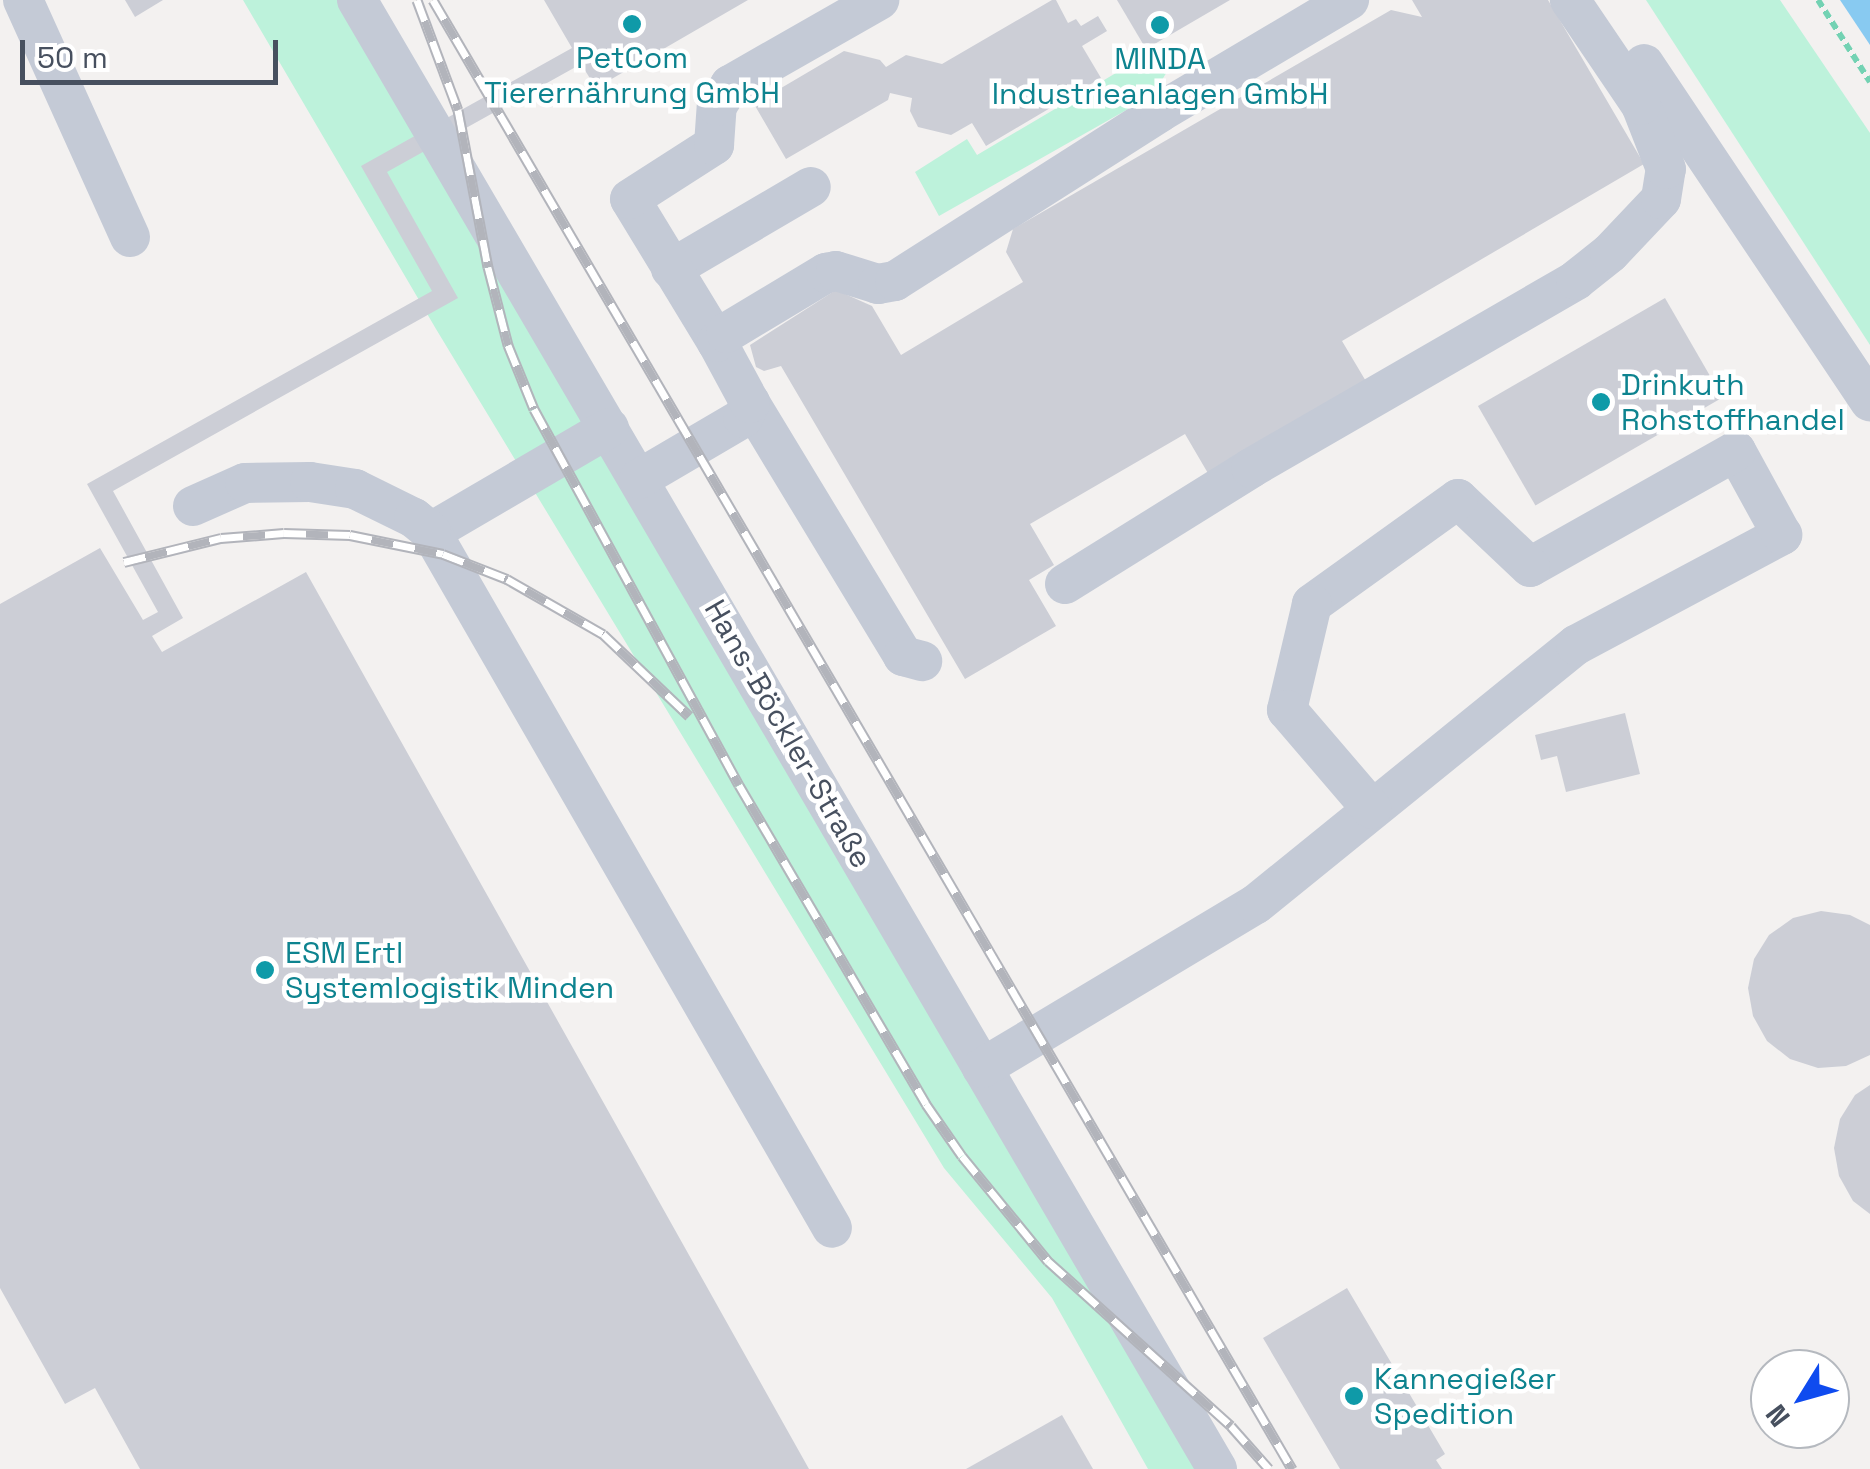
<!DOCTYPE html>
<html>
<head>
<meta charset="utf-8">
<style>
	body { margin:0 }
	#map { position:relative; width:1870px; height:1469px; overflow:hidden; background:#f3f1f0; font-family:"Space Grotesk",sans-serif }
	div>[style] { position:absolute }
	.green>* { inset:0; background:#bdf2db }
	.water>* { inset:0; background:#88caf1 }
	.building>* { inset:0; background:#ccced6; transform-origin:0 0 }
	.path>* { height:6px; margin-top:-3px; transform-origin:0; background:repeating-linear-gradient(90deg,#73d2b3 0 8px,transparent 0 13px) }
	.minor>* { height:40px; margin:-20px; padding:0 20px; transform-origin:20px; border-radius:20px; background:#c4cad6 }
	.rail>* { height:11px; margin-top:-5.5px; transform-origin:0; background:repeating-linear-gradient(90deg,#fff 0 22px,#b2b4bb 0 44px); box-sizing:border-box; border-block:2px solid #b2b4bb }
	.dots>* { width:28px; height:28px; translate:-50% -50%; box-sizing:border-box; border:5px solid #fff; border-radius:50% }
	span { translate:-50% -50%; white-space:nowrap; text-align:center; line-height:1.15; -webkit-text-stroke:9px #fff; paint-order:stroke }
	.culture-label { font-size:30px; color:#0d838f }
	.left { translate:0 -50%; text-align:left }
	.street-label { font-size:30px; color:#47505f }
	.north { position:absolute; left:1750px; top:1349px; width:100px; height:100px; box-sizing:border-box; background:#fff; border:2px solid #b5b9bf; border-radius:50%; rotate:233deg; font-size:28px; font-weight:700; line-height:40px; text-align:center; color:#47505f }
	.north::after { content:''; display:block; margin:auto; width:35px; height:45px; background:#0f4bef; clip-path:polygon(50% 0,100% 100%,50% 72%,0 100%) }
	.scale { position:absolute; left:20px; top:40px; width:258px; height:45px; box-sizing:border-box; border:5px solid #47505f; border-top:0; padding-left:12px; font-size:30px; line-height:35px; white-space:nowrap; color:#47505f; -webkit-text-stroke:8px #fff; paint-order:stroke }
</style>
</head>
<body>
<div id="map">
	<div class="green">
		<div style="clip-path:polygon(243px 0,338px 0,1196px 1469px,1148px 1469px,1052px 1298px,944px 1168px,436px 329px)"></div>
		<div style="clip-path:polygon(1646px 0,1780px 0,1870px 133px,1870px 345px)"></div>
		<div style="clip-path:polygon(1160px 47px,1171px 65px,1153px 95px,939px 216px,915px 172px,967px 139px,977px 155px)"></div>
	</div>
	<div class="water">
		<div style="clip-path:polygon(1840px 0,1870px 0,1870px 45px)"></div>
	</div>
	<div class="building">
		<div style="clip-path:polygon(125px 0,163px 0,135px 17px)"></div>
		<div style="clip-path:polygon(544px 0,748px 0,596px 88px,581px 64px,387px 172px,458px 298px,113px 491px,183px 618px,152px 636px,162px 652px,306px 572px,809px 1469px,140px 1469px,95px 1388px,65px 1404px,0 1288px,0 604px,100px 548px,143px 620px,158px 612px,87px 484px,432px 291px,361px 166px,572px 48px)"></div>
		<div style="clip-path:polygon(1052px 0,1056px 0,1068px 23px,1076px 19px,1081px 26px,1098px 16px,1107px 31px,1082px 46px,1101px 78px,986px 146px,972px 123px,951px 135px,918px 127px,910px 111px,912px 98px,890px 93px,888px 100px,786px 159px,754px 104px,844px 51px,880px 60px,886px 67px,906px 55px,942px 64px)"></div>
		<div style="clip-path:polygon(1117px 0,1230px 0,1146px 49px)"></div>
		<div style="clip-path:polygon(1412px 0,1548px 0,1644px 164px,1342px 341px,1367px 383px,1209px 475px,1185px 434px,1030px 524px,1054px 565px,1029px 580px,1056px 626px,965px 679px,781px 366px,764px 371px,756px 367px,750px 345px,836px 290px,872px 306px,901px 355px,1023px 282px,1006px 252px,1013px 229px,1391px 10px,1422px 17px)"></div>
		<div style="left:1665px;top:298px;width:115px;height:216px;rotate:60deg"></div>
		<div style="clip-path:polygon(1625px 713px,1640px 774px,1566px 792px,1557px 756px,1541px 760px,1535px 735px)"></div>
		<div style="clip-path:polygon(1821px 911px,1850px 915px,1870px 925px,1870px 1055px,1846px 1066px,1818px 1068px,1790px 1059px,1767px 1041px,1753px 1016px,1748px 988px,1754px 959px,1769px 935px,1793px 918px)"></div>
		<div style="clip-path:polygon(1870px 1085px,1870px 1214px,1853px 1201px,1839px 1176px,1834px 1148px,1840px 1119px,1855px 1095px)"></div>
		<div style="clip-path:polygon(1347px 1288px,1445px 1454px,1436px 1460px,1442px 1469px,1340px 1469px,1263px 1338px)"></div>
		<div style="clip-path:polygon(1062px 1415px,1093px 1469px,966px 1469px)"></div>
	</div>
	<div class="path">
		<div style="left:1818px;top:0;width:97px;rotate:57.6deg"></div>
	</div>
	<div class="minor">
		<div style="left:23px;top:0;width:260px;rotate:65.7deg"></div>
		<div style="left:357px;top:0;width:1702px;rotate:59.65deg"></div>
		<div style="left:1644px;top:64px;width:406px;rotate:56.2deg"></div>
		<div style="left:671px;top:269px;width:162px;rotate:-30.4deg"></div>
		<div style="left:717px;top:342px;width:167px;rotate:-121.3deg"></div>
		<div style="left:630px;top:199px;width:100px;rotate:-32.7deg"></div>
		<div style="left:714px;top:145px;width:39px;rotate:-86deg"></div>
		<div style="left:717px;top:106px;width:25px;rotate:-58deg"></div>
		<div style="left:730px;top:85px;width:172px;rotate:-29.7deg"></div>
		<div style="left:750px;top:403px;width:296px;rotate:58.8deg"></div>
		<div style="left:903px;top:656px;width:20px;rotate:15deg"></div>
		<div style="left:609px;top:428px;width:206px;rotate:149.7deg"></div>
		<div style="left:431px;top:532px;width:803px;rotate:60.05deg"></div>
		<div style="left:639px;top:479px;width:121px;rotate:-30.4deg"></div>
		<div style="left:743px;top:418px;width:17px;rotate:-65deg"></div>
		<div style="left:750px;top:403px;width:69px;rotate:-118.4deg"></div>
		<div style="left:717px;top:342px;width:13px;rotate:-45deg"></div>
		<div style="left:726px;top:333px;width:117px;rotate:-31deg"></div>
		<div style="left:826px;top:273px;width:10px;rotate:-11deg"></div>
		<div style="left:836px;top:271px;width:44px;rotate:17.2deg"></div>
		<div style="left:878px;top:284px;width:17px;rotate:-10deg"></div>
		<div style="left:895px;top:281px;width:314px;rotate:-32.5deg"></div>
		<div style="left:1160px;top:112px;width:220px;rotate:-30.7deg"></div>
		<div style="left:193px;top:506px;width:57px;rotate:-23.9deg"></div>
		<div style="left:245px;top:483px;width:65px;rotate:-0.9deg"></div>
		<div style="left:310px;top:482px;width:46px;rotate:8.8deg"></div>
		<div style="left:355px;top:489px;width:66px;rotate:26.2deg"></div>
		<div style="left:414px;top:518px;width:22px;rotate:39deg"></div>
		<div style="left:1065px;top:584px;width:219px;rotate:-31.9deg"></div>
		<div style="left:1251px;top:468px;width:375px;rotate:-30deg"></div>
		<div style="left:1576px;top:280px;width:43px;rotate:-38.5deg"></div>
		<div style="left:1610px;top:253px;width:74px;rotate:-46.6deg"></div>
		<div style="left:1661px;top:199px;width:30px;rotate:-81deg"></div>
		<div style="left:1666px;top:169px;width:69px;rotate:-111.3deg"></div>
		<div style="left:1641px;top:105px;width:127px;rotate:-124.1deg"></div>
		<div style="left:982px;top:1068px;width:319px;rotate:-30.9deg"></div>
		<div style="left:1256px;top:904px;width:412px;rotate:-39deg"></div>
		<div style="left:1576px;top:645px;width:234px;rotate:-28.1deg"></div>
		<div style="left:1782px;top:535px;width:96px;rotate:-118.7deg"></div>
		<div style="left:1736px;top:451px;width:236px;rotate:150.6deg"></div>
		<div style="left:1530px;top:567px;width:99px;rotate:-136.6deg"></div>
		<div style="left:1458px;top:499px;width:180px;rotate:144.3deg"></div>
		<div style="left:1312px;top:604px;width:109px;rotate:103.3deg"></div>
		<div style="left:1287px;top:710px;width:130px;rotate:49.4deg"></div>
	</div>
	<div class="rail">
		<div style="left:417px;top:0;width:117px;rotate:69.6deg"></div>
		<div style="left:458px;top:110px;width:160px;rotate:79.2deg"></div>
		<div style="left:488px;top:267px;width:81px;rotate:75.6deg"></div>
		<div style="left:508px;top:345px;width:69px;rotate:67.9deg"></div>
		<div style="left:534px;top:409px;width:428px;rotate:61.4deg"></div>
		<div style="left:739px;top:785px;width:370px;rotate:59.6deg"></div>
		<div style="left:926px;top:1104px;width:63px;rotate:55.3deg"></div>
		<div style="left:962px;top:1156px;width:136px;rotate:50.7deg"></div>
		<div style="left:1048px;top:1261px;width:246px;rotate:42deg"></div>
		<div style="left:1231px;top:1426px;width:57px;rotate:48.5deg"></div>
		<div style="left:433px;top:0;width:1702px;rotate:59.68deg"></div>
		<div style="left:124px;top:562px;width:100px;rotate:-13.9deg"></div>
		<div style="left:221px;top:538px;width:63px;rotate:-4.5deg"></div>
		<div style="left:284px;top:533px;width:66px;rotate:1.7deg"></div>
		<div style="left:350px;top:535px;width:95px;rotate:11.5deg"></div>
		<div style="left:443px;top:554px;width:69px;rotate:21.3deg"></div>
		<div style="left:507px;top:579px;width:111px;rotate:29.8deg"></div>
		<div style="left:603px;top:634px;width:119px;rotate:43.6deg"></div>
	</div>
	<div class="dots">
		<div style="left:632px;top:24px;background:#0f9aa8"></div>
		<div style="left:1160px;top:25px;background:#0f9aa8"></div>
		<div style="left:1601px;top:402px;background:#0f9aa8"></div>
		<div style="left:265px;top:970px;background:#0f9aa8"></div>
		<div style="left:1354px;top:1396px;background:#0f9aa8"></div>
	</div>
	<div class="culture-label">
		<span style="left:632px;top:75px">PetCom<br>Tierernährung GmbH</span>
		<span style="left:1160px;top:76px">MINDA<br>Industrieanlagen GmbH</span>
		<span class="left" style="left:1621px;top:402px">Drinkuth<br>Rohstoffhandel</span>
		<span class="left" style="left:285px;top:970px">ESM Ertl<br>Systemlogistik Minden</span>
		<span class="left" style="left:1374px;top:1396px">Kannegießer<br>Spedition</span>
	</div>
	<div class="street-label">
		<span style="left:788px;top:734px;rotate:60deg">Hans-Böckler-Straße</span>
	</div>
	<div class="north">N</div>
	<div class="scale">50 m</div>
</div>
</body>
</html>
